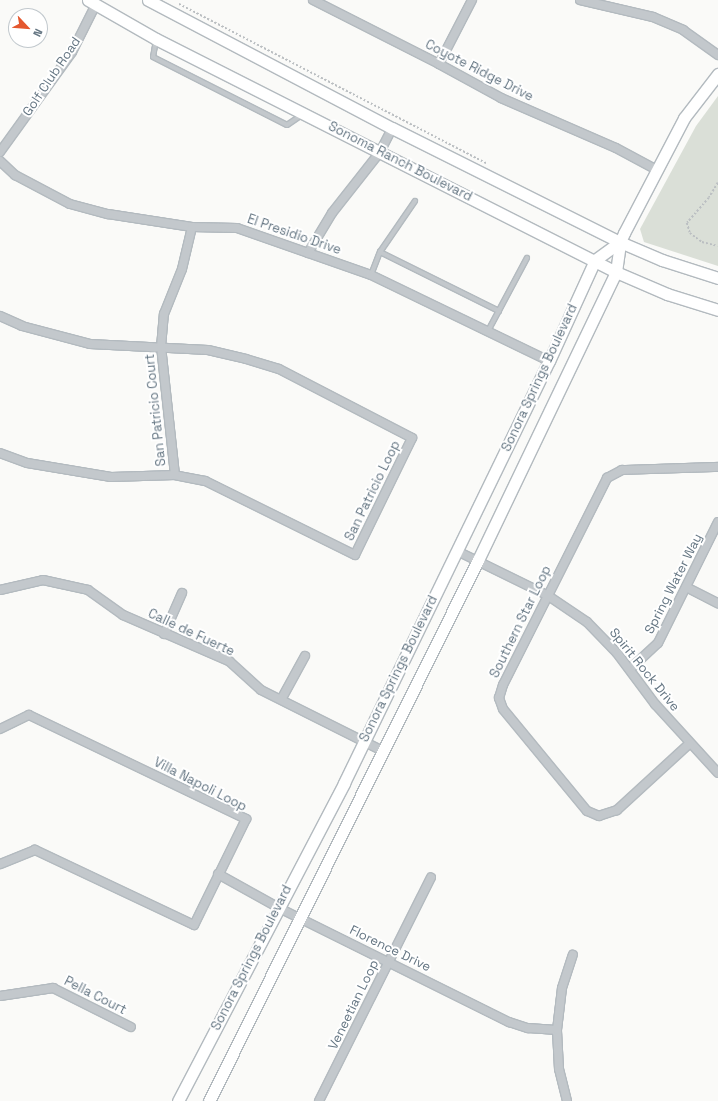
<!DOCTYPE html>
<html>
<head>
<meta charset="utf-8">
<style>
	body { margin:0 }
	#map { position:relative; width:718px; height:1101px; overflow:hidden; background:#fafaf8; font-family:"Space Grotesk",sans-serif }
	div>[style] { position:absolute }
	.green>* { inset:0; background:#dadfd7 }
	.path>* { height:1.5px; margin-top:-0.75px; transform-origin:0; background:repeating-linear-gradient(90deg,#bbbfc2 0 2px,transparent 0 4px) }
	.roads { filter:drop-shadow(1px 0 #b3babf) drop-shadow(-1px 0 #b3babf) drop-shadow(0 1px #b3babf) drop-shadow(0 -1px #b3babf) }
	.lane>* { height:4px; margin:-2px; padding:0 2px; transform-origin:2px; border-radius:2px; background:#c3c8cc }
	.street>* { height:8px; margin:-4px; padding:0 4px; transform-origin:4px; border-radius:4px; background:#c3c8cc }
	.secondary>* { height:11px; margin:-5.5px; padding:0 5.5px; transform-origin:5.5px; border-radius:5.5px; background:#fff }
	span { translate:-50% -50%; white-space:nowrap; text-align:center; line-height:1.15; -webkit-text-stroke:4px #fff; paint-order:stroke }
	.street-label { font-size:13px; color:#657683 }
	.north { position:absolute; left:8px; top:8px; width:40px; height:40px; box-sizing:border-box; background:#fff; border:1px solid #c1c8cd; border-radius:50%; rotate:116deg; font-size:11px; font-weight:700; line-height:16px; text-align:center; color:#657683 }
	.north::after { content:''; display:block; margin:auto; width:14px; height:18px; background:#e4572e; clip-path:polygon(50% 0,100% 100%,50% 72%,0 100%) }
</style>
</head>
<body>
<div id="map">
	<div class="green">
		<div style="clip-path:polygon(718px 96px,718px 266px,644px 242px,640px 229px,696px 126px)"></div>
	</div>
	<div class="path">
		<div style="left:179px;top:4px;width:346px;rotate:27.4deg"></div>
		<div style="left:718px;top:183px;width:17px;rotate:121deg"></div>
		<div style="left:709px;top:198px;width:33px;rotate:131deg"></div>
		<div style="left:687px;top:223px;width:10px;rotate:73deg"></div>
		<div style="left:690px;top:233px;width:15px;rotate:37deg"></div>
		<div style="left:702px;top:242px;width:16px;rotate:14deg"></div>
	</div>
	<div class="roads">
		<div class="lane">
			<div style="left:156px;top:40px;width:17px;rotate:100deg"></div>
			<div style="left:153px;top:57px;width:150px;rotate:26.9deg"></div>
			<div style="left:287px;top:125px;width:18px;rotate:-34deg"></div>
			<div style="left:380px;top:252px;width:62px;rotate:-55.5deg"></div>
			<div style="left:371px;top:275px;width:25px;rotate:-69deg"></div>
			<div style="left:380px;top:252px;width:133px;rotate:26.4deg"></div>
			<div style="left:488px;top:331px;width:83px;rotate:-61.9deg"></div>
		</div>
		<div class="street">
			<div style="left:313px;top:0;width:141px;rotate:26.9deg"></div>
			<div style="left:439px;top:64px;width:71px;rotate:28.7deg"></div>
			<div style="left:501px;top:98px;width:125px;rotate:23.5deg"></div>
			<div style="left:616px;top:148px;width:47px;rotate:28.2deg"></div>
			<div style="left:580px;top:0;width:75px;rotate:13.1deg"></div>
			<div style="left:653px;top:17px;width:33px;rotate:23deg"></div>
			<div style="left:683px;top:30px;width:43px;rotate:35.5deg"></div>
			<div style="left:439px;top:64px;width:72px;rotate:-62.7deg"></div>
			<div style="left:0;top:152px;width:123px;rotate:-54.2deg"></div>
			<div style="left:72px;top:52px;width:54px;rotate:-63.4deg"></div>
			<div style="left:0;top:161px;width:21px;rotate:43deg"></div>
			<div style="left:15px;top:175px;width:62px;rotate:27.8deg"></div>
			<div style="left:70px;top:204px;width:39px;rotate:15deg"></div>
			<div style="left:108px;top:214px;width:85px;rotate:8.8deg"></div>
			<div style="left:192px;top:227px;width:45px;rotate:1.3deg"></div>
			<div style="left:237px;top:228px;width:142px;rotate:19.3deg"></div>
			<div style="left:371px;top:275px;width:198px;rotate:25.8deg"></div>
			<div style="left:308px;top:253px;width:47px;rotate:-59deg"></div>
			<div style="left:332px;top:213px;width:78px;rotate:-51.8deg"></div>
			<div style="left:380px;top:152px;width:27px;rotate:-63deg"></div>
			<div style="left:0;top:316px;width:24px;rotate:24deg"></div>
			<div style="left:22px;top:326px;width:70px;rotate:14.8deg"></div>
			<div style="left:90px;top:344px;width:118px;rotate:2.9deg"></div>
			<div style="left:208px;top:350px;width:39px;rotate:13deg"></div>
			<div style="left:246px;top:359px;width:34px;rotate:17deg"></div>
			<div style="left:279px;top:369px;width:150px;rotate:27.4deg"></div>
			<div style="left:412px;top:438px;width:130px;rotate:116deg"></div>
			<div style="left:355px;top:555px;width:167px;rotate:-153.7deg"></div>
			<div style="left:205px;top:481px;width:31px;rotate:-169deg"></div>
			<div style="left:175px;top:475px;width:64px;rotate:178.2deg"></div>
			<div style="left:111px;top:477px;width:85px;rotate:-170.5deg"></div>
			<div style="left:27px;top:463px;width:29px;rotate:-160deg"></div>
			<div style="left:175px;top:475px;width:129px;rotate:-96.2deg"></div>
			<div style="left:161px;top:347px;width:33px;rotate:-85deg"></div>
			<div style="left:164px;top:314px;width:48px;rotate:-68.2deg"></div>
			<div style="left:182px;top:269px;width:43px;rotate:-76.6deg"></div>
			<div style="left:457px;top:551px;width:100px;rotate:26.1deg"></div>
			<div style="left:547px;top:595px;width:48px;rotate:34deg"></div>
			<div style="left:587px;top:622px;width:43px;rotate:45.9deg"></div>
			<div style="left:617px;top:653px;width:64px;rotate:53.3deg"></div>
			<div style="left:655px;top:704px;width:93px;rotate:47.6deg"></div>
			<div style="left:686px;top:587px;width:36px;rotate:27deg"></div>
			<div style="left:0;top:590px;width:44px;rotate:-13.1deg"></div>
			<div style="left:43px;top:580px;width:46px;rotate:12.5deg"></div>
			<div style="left:88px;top:590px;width:43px;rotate:35.5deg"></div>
			<div style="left:123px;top:615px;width:116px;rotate:23.5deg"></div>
			<div style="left:229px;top:661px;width:43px;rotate:42.2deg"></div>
			<div style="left:261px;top:690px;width:136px;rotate:26.6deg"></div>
			<div style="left:164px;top:634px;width:45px;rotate:-66.3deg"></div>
			<div style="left:630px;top:669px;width:38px;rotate:-43deg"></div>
			<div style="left:658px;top:643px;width:135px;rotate:-63.6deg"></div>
			<div style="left:282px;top:698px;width:48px;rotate:-61.3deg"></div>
			<div style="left:0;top:729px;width:32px;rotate:-26deg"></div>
			<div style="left:29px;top:715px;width:241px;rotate:25.6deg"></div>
			<div style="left:246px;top:819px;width:118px;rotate:116.1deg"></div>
			<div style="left:194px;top:925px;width:176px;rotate:-154.7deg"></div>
			<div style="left:35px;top:850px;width:38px;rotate:158deg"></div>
			<div style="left:689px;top:744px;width:98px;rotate:137.5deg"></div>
			<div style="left:617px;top:810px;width:19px;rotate:162deg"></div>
			<div style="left:599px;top:816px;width:13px;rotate:-157deg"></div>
			<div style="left:587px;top:811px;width:132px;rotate:-129.5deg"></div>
			<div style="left:503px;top:709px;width:12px;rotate:-110deg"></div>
			<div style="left:499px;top:698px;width:14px;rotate:-73deg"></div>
			<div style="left:503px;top:685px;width:232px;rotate:-63.3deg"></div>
			<div style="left:607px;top:478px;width:17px;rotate:-28deg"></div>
			<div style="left:622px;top:470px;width:96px;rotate:-1.8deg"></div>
			<div style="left:218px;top:874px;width:70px;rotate:29.1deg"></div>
			<div style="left:279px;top:908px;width:257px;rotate:26.4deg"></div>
			<div style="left:509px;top:1022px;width:20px;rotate:18deg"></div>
			<div style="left:528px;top:1028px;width:29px;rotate:4deg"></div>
			<div style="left:0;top:996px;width:54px;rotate:-8.6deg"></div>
			<div style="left:53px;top:988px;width:87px;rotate:26.6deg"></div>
			<div style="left:319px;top:1101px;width:250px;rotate:-63.4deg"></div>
			<div style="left:567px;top:1101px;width:33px;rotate:-104deg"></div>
			<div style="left:559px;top:1069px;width:39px;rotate:-93deg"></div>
			<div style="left:557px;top:1030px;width:42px;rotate:-83.2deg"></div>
			<div style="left:562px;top:988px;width:35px;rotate:-72deg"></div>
		</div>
		<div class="secondary">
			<div style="left:88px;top:0;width:78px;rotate:29.8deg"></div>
			<div style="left:156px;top:39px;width:516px;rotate:26.86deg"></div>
			<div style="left:616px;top:272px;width:56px;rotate:23.3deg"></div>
			<div style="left:667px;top:294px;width:53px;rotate:17.4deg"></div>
			<div style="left:148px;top:0;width:276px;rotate:27.7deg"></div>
			<div style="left:392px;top:128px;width:255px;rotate:26.6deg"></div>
			<div style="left:620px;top:242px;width:46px;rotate:23.2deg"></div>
			<div style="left:662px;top:260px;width:59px;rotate:17.8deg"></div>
			<div style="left:178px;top:1101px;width:359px;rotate:-62.4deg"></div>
			<div style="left:344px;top:783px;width:469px;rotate:-64.1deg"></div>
			<div style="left:549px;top:361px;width:111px;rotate:-65.5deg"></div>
			<div style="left:595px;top:260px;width:31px;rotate:-36deg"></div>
			<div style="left:209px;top:1101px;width:604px;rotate:-63.56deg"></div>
			<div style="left:478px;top:560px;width:319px;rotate:-64.4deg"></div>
			<div style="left:616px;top:272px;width:30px;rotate:-82deg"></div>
			<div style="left:620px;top:242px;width:10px;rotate:-66deg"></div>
			<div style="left:624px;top:233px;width:130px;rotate:-62.4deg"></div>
			<div style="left:684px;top:118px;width:56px;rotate:-52.3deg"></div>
		</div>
	</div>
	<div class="street-label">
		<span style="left:479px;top:71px;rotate:27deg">Coyote Ridge Drive</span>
		<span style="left:52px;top:77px;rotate:-56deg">Golf Club Road</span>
		<span style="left:400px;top:162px;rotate:27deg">Sonoma Ranch Boulevard</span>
		<span style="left:294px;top:235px;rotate:19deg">El Presidio Drive</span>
		<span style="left:540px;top:378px;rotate:-65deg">Sonora Springs Boulevard</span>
		<span style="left:156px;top:410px;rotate:-96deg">San Patricio Court</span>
		<span style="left:373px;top:491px;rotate:-64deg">San Patricio Loop</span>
		<span style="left:674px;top:584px;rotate:-63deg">Spring Water Way</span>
		<span style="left:521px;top:622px;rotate:-64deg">Southern Star Loop</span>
		<span style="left:191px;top:633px;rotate:25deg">Calle de Fuerte</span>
		<span style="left:399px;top:669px;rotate:-64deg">Sonora Springs Boulevard</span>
		<span style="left:644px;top:670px;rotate:51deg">Spirit Rock Drive</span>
		<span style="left:200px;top:785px;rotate:27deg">Villa Napoli Loop</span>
		<span style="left:390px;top:949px;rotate:26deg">Florence Drive</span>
		<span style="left:252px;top:958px;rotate:-63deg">Sonora Springs Boulevard</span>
		<span style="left:95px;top:996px;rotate:27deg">Pella Court</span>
		<span style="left:354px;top:1005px;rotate:-64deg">Veneetian Loop</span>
	</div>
	<div class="north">N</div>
</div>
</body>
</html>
